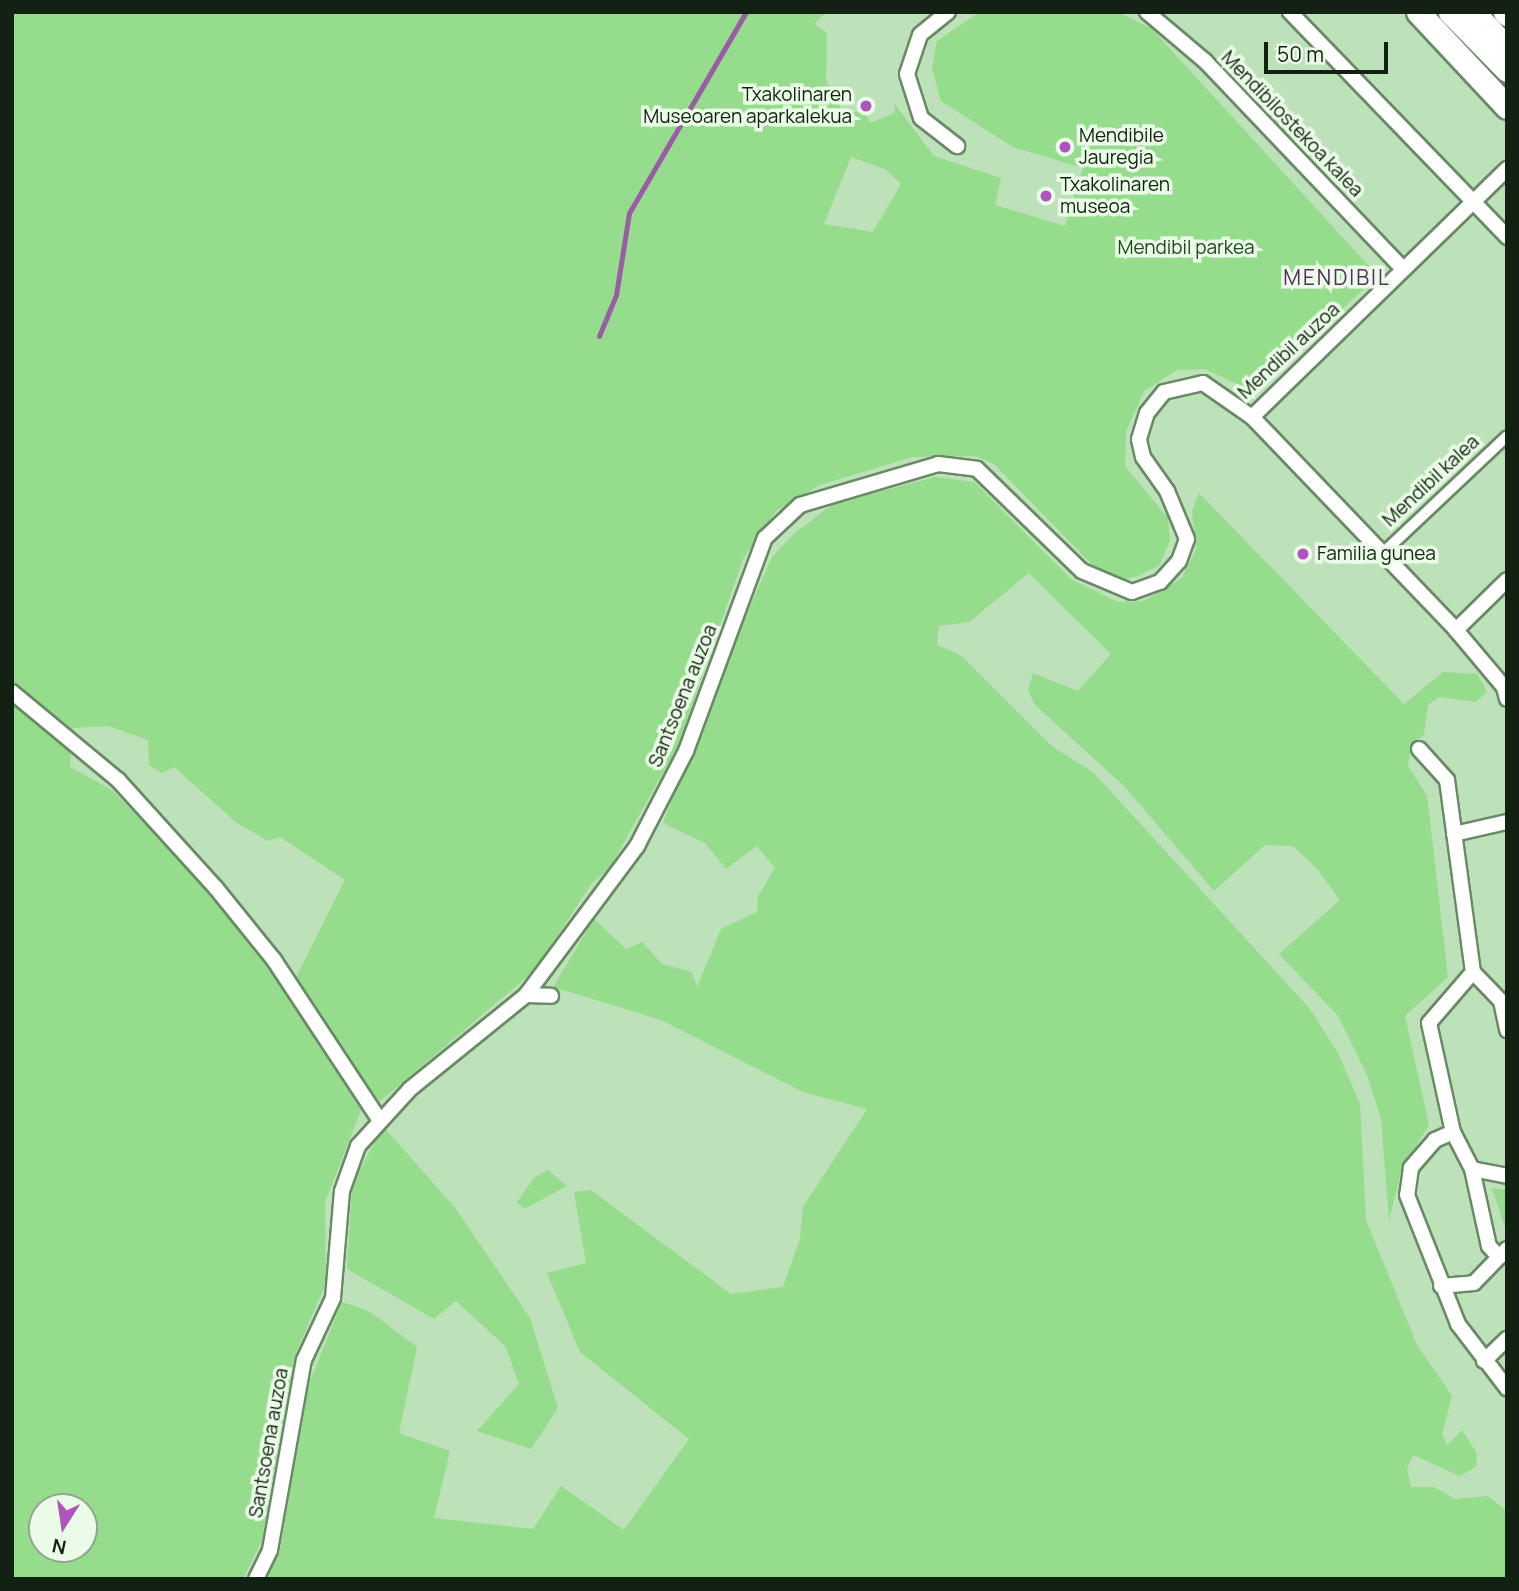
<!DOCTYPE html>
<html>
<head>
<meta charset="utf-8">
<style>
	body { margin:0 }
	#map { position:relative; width:1519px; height:1591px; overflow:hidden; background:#bde1b8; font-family:Manrope,sans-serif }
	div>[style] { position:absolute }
	.green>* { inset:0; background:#96dc8d }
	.stream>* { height:5px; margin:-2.5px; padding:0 2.5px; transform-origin:2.5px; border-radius:2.5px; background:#9a5ca5 }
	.roads { filter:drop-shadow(2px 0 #698a65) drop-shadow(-2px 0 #698a65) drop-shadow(0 2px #698a65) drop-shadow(0 -2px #698a65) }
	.pedestrian>* { height:10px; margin:-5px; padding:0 5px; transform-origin:5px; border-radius:5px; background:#fff }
	.minor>* { height:14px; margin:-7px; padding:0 7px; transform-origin:7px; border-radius:7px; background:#fff }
	.primary>* { height:23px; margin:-11.5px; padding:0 11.5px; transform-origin:11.5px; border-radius:11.5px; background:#fff }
	.trunk>* { height:23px; margin:-11.5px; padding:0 11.5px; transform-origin:11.5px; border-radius:11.5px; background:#fff }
	.dots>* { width:19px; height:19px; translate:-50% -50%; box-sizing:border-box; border:4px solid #eafce7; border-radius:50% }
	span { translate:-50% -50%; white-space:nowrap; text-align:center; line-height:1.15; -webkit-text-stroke:7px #eafce7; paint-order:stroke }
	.poi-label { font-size:19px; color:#132112 }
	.right { translate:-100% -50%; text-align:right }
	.left { translate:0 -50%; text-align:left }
	.street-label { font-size:19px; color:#132112 }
	.park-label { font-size:19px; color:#1d4b18 }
	.neighbourhood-label { font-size:21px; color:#582c60; letter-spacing:2px }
	.frame { position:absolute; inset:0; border:14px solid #132112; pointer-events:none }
	.north { position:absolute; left:28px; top:1493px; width:70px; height:70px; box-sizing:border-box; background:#eafce7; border:2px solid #94a492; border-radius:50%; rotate:192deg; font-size:19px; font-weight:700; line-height:28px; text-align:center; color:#132112 }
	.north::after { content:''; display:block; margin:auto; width:24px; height:32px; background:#af54bf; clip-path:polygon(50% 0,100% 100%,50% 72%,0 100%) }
	.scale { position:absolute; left:1264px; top:42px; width:124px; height:32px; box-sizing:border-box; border:4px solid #132112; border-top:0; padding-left:9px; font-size:21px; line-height:24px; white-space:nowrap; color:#132112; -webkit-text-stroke:5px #eafce7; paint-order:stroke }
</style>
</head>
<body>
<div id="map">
	<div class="green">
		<div style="clip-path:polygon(evenodd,12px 12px,826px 12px,814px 24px,827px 33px,826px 80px,843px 112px,865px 112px,870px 123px,895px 113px,894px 103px,934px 156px,1001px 178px,995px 205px,1065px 226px,1083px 168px,1013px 147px,941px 101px,932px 68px,937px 41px,980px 12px,1118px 12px,1152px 29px,1378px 276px,1252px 391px,1205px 369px,1177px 370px,1144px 391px,1126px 431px,1125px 466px,1168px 518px,1170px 541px,1159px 566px,1135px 577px,1109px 582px,994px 464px,975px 456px,912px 457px,820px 485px,776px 511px,743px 559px,678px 746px,609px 869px,592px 883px,534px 971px,378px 1103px,296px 978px,345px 880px,280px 837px,268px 841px,237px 823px,174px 767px,162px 773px,149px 765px,148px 740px,109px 726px,73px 728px,70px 767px,112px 790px,202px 883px,269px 969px,361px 1110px,325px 1202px,326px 1283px,295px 1355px,262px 1540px,243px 1579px,12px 1579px,12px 12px,851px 157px,885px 169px,901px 184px,873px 232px,824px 224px,851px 157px,12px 12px,42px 1507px,84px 1507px,84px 1549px,42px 1549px,42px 1507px)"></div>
		<div style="clip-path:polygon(935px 477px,974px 482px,1072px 580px,1118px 602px,1143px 601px,1181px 579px,1196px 550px,1192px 511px,1199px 493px,1404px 704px,1443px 672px,1477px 674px,1487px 692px,1476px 702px,1439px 697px,1428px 705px,1424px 734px,1411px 747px,1408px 767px,1427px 795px,1448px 977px,1405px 1016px,1429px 1125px,1401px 1171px,1389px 1221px,1381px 1118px,1367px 1075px,1338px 1016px,1279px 954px,1340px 900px,1318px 870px,1293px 846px,1265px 845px,1214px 891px,1124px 786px,1034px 704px,1028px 690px,1033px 673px,1078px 691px,1111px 654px,1029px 573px,969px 622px,939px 626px,937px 645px,962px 656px,1054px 748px,1093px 772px,1310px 1009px,1338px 1053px,1360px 1104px,1366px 1220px,1417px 1345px,1452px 1396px,1442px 1434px,1447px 1445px,1462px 1430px,1476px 1452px,1477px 1466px,1460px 1476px,1413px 1455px,1407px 1469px,1411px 1487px,1434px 1487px,1455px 1499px,1488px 1496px,1507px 1511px,1507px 1579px,265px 1579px,280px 1550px,308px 1386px,342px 1302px,369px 1311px,417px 1347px,399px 1433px,450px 1451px,434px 1518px,533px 1529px,561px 1486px,624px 1530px,689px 1439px,580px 1352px,547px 1273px,586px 1263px,574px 1192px,591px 1190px,731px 1294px,783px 1287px,800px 1238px,803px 1207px,867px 1109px,803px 1092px,661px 1020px,553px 987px,594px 919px,626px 949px,642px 942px,662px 964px,692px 972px,697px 987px,721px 929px,757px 912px,758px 896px,775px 868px,757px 846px,726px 869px,705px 843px,663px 823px,710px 697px,772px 557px,796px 532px,833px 504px)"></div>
		<div style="clip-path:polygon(383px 1126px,456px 1209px,530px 1318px,558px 1408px,531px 1449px,477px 1431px,519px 1384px,506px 1347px,456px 1301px,434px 1319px,347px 1269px,352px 1185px)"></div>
		<div style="clip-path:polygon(548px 1170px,567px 1186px,524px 1209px,517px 1202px,534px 1178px)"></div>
		<div style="clip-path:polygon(1492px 1188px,1507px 1190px,1507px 1234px)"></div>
	</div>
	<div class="stream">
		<div style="left:599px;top:336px;width:44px;rotate:-67.5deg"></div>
		<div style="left:616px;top:295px;width:83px;rotate:-81deg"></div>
		<div style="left:629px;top:213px;width:233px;rotate:-59.8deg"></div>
	</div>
	<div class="roads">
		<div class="pedestrian">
			<div style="left:1383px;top:553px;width:170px;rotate:-43.3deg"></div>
		</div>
		<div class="minor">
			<div style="left:948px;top:12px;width:36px;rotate:141deg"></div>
			<div style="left:920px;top:35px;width:41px;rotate:108.4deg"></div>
			<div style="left:907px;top:74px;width:46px;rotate:72.3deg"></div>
			<div style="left:921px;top:118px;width:46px;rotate:37.9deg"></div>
			<div style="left:1147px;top:12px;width:76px;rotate:40.2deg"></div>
			<div style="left:1205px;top:61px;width:287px;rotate:46.4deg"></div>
			<div style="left:1290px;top:12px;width:313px;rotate:46deg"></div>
			<div style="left:1252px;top:417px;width:356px;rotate:-44.2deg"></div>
			<div style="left:1456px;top:630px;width:71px;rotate:-44.4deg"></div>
			<div style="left:12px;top:692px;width:138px;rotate:39.7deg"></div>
			<div style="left:118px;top:780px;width:146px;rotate:47.8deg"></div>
			<div style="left:216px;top:888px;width:92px;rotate:51.1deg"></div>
			<div style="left:274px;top:960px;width:189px;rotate:56.6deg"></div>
			<div style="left:1419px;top:749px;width:42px;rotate:47.9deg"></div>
			<div style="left:1447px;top:780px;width:194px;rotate:82.3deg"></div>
			<div style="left:1473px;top:972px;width:67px;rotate:130.8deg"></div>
			<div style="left:1429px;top:1023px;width:112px;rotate:77.6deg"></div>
			<div style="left:1453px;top:1132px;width:20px;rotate:156deg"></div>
			<div style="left:1435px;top:1140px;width:37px;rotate:131deg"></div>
			<div style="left:1411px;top:1168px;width:27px;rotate:98deg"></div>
			<div style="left:1407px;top:1195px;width:139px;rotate:68.4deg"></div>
			<div style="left:1458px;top:1324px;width:81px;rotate:52.6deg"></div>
			<div style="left:1454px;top:834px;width:54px;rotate:-12.8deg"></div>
			<div style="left:1473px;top:972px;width:40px;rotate:46deg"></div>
			<div style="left:1501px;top:1001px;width:30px;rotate:78deg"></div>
			<div style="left:526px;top:995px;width:25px;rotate:2deg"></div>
			<div style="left:1453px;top:1132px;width:42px;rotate:62.8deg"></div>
			<div style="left:1472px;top:1169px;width:79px;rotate:77.6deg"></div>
			<div style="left:1489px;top:1246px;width:15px;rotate:48deg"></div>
			<div style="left:1472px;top:1169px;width:36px;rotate:11deg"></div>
			<div style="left:1441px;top:1286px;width:33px;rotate:-5deg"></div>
			<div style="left:1474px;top:1283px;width:47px;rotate:-45.9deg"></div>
			<div style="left:1484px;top:1361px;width:32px;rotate:-44deg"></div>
			<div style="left:256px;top:1579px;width:32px;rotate:-64deg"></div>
			<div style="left:270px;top:1550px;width:193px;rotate:-79.9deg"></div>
			<div style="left:304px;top:1360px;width:68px;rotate:-64.9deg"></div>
			<div style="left:333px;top:1298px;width:107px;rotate:-85.2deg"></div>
			<div style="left:342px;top:1191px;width:48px;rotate:-70.4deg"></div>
			<div style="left:358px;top:1146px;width:77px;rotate:-47.6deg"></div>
			<div style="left:410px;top:1089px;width:149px;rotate:-39deg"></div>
			<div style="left:526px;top:995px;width:186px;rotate:-53.3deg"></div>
			<div style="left:637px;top:846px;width:107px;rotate:-62.7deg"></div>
			<div style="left:686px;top:751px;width:227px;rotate:-69.7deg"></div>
			<div style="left:765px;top:538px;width:48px;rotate:-43.3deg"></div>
			<div style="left:800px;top:505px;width:144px;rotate:-16.5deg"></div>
			<div style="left:938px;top:464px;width:39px;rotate:7deg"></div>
			<div style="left:977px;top:469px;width:146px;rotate:44.2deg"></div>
			<div style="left:1082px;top:571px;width:54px;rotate:22.8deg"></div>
			<div style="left:1132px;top:592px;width:30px;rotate:-20deg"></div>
			<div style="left:1160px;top:582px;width:28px;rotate:-48deg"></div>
			<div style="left:1179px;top:561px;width:23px;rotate:-70deg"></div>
			<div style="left:1187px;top:539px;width:52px;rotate:-112.6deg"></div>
			<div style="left:1167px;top:491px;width:42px;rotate:-125.2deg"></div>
			<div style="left:1143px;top:457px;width:18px;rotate:-103deg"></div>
			<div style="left:1139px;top:439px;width:27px;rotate:-73deg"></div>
			<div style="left:1147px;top:413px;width:27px;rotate:-51deg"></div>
			<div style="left:1164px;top:392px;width:40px;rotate:-13deg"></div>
			<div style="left:1203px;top:383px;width:60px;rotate:34.8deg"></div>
			<div style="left:1252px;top:417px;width:295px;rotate:46.2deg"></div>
			<div style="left:1456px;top:630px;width:75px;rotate:49.9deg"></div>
			<div style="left:1504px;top:687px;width:12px;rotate:76deg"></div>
		</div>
		<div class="primary">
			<div style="left:1418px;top:12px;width:130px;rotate:46.9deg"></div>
		</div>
		<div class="trunk">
			<div style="left:1450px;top:12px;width:81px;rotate:45.5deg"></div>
			<div style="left:1473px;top:12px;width:50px;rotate:46.6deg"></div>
			<div style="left:1505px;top:12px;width:3px;rotate:45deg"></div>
		</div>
	</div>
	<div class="dots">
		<div style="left:866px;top:106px;background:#af54bf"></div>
		<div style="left:1065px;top:147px;background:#af54bf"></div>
		<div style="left:1046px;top:196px;background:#af54bf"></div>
		<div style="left:1303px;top:554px;background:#af54bf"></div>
	</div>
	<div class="poi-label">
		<span class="right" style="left:852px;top:106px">Txakolinaren<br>Museoaren aparkalekua</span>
		<span class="left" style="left:1079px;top:147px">Mendibile<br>Jauregia</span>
		<span class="left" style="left:1060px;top:196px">Txakolinaren<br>museoa</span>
		<span class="left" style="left:1317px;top:554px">Familia gunea</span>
	</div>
	<div class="street-label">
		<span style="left:1292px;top:124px;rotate:46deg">Mendibilostekoa kalea</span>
		<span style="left:1289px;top:351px;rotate:-43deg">Mendibil auzoa</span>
		<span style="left:1431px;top:481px;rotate:-43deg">Mendibil kalea</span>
		<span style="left:683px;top:696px;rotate:-68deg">Santsoena auzoa</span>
		<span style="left:269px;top:1443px;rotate:-80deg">Santsoena auzoa</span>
	</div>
	<div class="park-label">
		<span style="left:1186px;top:248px">Mendibil parkea</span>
	</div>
	<div class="neighbourhood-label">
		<span style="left:1337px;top:277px">MENDIBIL</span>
	</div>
	<div class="frame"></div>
	<div class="north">N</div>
	<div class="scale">50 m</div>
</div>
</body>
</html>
